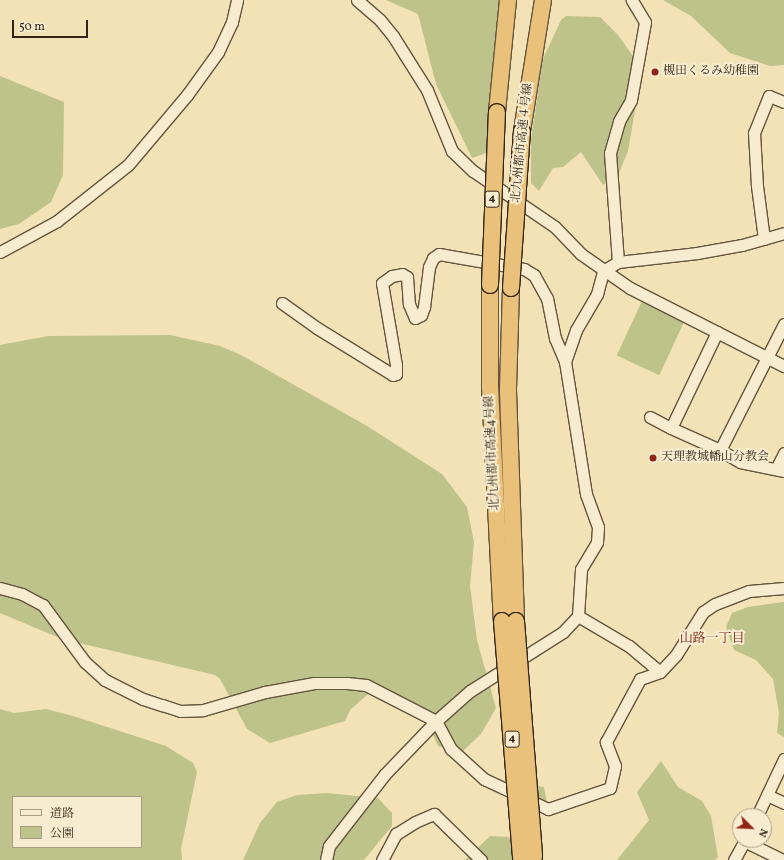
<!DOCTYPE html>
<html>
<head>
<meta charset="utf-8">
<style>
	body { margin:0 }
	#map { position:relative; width:784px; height:860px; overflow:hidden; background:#f3e2b5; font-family:Vollkorn,"Noto Serif JP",serif }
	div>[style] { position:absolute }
	.green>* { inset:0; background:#bec28b; transform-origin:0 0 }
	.roads { filter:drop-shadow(1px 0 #63543e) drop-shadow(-1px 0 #63543e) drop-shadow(0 1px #63543e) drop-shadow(0 -1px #63543e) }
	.minor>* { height:11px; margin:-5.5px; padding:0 5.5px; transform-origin:5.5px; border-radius:5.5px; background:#f7eccf }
	.highway>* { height:16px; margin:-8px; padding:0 8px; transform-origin:8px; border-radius:8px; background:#eac17a }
	.bridges { filter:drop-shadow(1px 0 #332417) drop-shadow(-1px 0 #332417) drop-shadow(0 1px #332417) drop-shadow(0 -1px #332417) }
	.highway-bridge>* { height:16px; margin:-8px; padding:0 8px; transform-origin:8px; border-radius:8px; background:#eac17a }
	.dots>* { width:11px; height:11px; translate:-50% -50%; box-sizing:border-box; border:2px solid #f7eccf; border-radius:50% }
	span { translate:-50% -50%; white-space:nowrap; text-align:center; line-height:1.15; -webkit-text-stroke:4px #f7eccf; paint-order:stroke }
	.shield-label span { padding:1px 3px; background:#f7eccf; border:1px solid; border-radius:3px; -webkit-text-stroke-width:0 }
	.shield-label { font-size:11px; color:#332417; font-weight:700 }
	.poi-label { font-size:12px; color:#332417 }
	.left { translate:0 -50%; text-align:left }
	.street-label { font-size:12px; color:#332417 }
	.neighbourhood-label { font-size:13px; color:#7a1f14 }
	.legend { position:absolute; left:12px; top:796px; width:130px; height:52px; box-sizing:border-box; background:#f7eccf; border:1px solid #a99c85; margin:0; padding:5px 7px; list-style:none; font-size:12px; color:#332417 }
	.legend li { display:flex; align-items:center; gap:8px; height:20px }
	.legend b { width:20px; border:1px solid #a99c85 }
	.north { position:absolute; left:732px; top:808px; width:40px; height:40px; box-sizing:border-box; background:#f7eccf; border:1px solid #a99c85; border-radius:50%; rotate:114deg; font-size:11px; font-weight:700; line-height:16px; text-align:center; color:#332417 }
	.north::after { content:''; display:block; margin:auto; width:14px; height:18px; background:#8f2418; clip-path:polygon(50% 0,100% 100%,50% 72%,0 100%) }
	.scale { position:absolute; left:12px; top:20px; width:76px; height:18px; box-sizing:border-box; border:2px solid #332417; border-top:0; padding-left:5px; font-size:12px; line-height:14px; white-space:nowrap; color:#332417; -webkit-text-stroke:3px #f7eccf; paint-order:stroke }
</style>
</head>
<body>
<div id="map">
	<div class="green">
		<div style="clip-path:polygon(386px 0,499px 0,486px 153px,472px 158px,436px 84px,418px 14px)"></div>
		<div style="clip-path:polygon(663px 0,784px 0,784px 65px,770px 66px,730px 53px,691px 16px)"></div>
		<div style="clip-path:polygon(566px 16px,600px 17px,618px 35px,635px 59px,632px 86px,636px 105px,628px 151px,619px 173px,603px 185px,581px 152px,563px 167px,553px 168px,539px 191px,531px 183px,531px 139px,543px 59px,561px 20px)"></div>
		<div style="clip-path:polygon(0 76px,64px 102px,63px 175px,51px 202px,19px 224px,0 229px)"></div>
		<div style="left:642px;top:301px;width:47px;height:60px;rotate:25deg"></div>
		<div style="clip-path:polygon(170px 335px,220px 346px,241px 355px,367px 426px,442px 474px,467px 507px,474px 542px,470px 586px,477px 640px,496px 708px,481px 734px,462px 752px,438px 746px,422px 711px,401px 699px,368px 694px,350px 710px,345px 721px,270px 743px,247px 729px,220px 679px,215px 675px,62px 639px,0 613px,0 345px,48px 336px)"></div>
		<div style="clip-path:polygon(784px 602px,784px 737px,777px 733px,779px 713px,773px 679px,756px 660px,734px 650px,726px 627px,732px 613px,748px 607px)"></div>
		<div style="clip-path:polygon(evenodd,0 709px,14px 713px,46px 709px,73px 716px,166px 746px,193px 763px,197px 772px,181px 849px,182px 860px,0 860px,0 709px,13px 797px,141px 797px,141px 847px,13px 847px,13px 797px)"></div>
		<div style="clip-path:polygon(661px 761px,678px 787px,702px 801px,711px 816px,718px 857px,715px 860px,617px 860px,649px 820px,637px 792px)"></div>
		<div style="clip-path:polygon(527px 784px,544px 787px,547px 803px,530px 796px)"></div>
		<div style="clip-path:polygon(327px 793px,378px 798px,392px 813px,392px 826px,364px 860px,243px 860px,260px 823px,277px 802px,297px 795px)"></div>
		<div style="clip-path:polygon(490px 836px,508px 837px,516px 847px,517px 860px,465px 860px)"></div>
	</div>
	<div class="roads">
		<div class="minor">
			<div style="left:357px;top:0;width:30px;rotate:41deg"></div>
			<div style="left:380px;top:20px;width:21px;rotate:51deg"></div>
			<div style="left:393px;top:36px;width:64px;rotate:57.8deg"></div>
			<div style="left:427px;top:90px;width:66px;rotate:67.7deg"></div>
			<div style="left:452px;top:151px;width:29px;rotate:44deg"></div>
			<div style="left:473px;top:171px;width:99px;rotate:34.3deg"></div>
			<div style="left:555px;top:227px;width:37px;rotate:46deg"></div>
			<div style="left:581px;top:254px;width:60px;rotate:34.8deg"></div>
			<div style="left:630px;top:288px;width:173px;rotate:26.9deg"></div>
			<div style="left:764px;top:239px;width:53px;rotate:-97.5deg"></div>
			<div style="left:757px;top:186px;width:53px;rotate:-93.2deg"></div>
			<div style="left:754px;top:133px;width:40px;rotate:-68deg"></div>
			<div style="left:769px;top:96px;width:16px;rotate:22deg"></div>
			<div style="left:0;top:252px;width:65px;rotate:-28.5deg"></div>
			<div style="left:57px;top:221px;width:90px;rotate:-38.3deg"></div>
			<div style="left:128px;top:165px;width:92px;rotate:-49.9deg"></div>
			<div style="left:187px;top:95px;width:53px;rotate:-54.2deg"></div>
			<div style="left:218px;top:52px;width:33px;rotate:-65deg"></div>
			<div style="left:232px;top:22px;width:23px;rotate:-77deg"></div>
			<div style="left:618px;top:262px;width:109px;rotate:-94.2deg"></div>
			<div style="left:610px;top:153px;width:33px;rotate:-74deg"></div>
			<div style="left:619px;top:121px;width:24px;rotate:-60deg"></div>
			<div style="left:631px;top:100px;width:79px;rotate:-79.8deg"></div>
			<div style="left:645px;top:22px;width:26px;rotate:-121deg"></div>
			<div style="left:282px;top:303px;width:43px;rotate:35.5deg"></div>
			<div style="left:317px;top:328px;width:89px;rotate:31.7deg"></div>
			<div style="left:393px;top:375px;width:3px;rotate:-18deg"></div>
			<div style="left:396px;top:374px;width:9px;rotate:-90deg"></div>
			<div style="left:396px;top:365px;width:83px;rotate:-99.7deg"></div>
			<div style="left:382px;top:283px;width:12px;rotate:-35deg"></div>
			<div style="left:392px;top:276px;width:10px;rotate:-11deg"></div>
			<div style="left:402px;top:274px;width:6px;rotate:31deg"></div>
			<div style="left:407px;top:277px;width:27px;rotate:86deg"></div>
			<div style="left:409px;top:304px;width:15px;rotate:67deg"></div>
			<div style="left:415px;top:318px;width:7px;rotate:-27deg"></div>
			<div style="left:421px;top:315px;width:9px;rotate:-69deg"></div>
			<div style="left:424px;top:307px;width:40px;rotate:-82.9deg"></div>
			<div style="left:429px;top:267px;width:10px;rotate:-66deg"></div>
			<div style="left:433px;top:258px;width:7px;rotate:-34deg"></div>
			<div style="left:439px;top:254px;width:86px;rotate:10deg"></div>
			<div style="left:524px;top:269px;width:12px;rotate:31deg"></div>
			<div style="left:534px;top:275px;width:26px;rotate:61deg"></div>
			<div style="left:547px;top:298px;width:41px;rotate:78.7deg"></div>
			<div style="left:555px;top:338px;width:26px;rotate:67deg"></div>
			<div style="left:784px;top:324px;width:141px;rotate:116.9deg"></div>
			<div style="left:720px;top:450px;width:23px;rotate:31deg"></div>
			<div style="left:740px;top:462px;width:45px;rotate:11.6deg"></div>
			<div style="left:717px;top:332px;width:106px;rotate:115.6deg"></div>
			<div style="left:671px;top:428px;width:54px;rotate:24.2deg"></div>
			<div style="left:650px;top:417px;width:24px;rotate:28deg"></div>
			<div style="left:776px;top:469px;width:18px;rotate:-63deg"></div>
			<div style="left:0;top:588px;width:23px;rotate:15deg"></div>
			<div style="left:22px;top:594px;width:24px;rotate:28deg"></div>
			<div style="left:43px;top:605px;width:71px;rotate:53.6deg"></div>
			<div style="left:85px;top:662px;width:27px;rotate:42deg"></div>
			<div style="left:105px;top:680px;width:42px;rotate:26.6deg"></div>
			<div style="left:143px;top:699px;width:20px;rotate:18deg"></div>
			<div style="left:162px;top:705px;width:19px;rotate:18deg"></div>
			<div style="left:180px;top:711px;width:23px;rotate:-2deg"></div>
			<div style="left:203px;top:710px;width:65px;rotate:-16.2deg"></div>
			<div style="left:265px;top:692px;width:50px;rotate:-10.4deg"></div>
			<div style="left:314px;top:683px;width:33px"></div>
			<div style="left:347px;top:683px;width:19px;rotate:6deg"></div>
			<div style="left:366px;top:685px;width:79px;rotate:27.2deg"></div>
			<div style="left:436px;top:721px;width:45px;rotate:-41.4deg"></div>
			<div style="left:470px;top:691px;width:110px;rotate:-32.4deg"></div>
			<div style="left:563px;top:632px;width:22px;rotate:-47deg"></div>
			<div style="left:578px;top:616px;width:47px;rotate:-86.3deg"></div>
			<div style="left:581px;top:569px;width:31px;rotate:-59deg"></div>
			<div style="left:597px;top:542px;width:15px;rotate:-86deg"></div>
			<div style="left:598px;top:527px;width:35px;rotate:-110deg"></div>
			<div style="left:586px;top:494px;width:134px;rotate:-99deg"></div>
			<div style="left:565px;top:362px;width:34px;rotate:-71deg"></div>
			<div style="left:576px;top:330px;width:42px;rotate:-59.7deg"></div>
			<div style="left:597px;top:294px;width:24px;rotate:-75deg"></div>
			<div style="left:603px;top:271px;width:17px;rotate:-31deg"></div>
			<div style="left:618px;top:262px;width:80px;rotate:-6.5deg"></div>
			<div style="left:697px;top:253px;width:46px;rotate:-10.1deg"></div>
			<div style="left:742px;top:245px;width:44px;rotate:-15.9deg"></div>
			<div style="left:578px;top:616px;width:59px;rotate:30.5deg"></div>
			<div style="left:629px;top:646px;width:40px;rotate:40deg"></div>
			<div style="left:767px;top:795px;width:19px;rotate:25deg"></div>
			<div style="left:757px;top:816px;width:63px;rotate:-64.7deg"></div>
			<div style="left:744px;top:841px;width:43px;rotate:26deg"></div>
			<div style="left:326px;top:860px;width:14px;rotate:-78deg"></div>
			<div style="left:329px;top:846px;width:91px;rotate:-52.1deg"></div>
			<div style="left:385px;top:774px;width:74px;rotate:-46.1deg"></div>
			<div style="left:436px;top:721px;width:32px;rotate:62deg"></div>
			<div style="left:451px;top:749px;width:45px;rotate:42.3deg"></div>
			<div style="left:484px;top:779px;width:71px;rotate:25.1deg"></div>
			<div style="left:548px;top:809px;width:65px;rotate:-18.7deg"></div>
			<div style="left:610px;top:788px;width:23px;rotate:-77deg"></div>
			<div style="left:615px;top:766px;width:26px;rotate:-111deg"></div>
			<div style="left:606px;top:742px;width:72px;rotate:-61.6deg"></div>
			<div style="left:640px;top:679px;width:21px;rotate:-19deg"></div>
			<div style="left:660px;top:672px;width:23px;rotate:-47deg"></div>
			<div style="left:676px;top:655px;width:51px;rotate:-57.9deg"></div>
			<div style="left:703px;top:612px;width:14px;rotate:-34deg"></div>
			<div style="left:715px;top:604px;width:36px;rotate:-21deg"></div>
			<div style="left:749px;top:591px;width:35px;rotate:-5deg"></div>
			<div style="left:382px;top:860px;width:30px;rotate:-62deg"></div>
			<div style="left:396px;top:834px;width:22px;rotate:-32deg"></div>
			<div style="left:415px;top:822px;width:21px;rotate:-23deg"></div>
			<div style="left:434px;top:814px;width:66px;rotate:44.4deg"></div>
			<div style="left:734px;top:860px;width:23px;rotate:-61deg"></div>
		</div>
		<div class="highway">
			<div style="left:497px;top:112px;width:113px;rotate:-84.4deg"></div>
			<div style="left:522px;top:131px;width:133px;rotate:-80.9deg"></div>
			<div style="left:490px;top:285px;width:102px;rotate:90deg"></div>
			<div style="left:490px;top:387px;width:234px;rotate:87.1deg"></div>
			<div style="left:511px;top:288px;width:103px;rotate:91.7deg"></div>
			<div style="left:508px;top:391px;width:230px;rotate:88deg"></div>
		</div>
	</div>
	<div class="bridges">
		<div class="highway-bridge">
			<div style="left:490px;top:285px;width:173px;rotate:-87.7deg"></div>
			<div style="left:511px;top:288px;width:157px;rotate:-86deg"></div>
			<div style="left:502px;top:621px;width:238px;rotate:85.4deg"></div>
			<div style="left:516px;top:621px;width:236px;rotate:85.6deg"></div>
		</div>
	</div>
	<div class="dots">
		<div style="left:655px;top:72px;background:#8f2418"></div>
		<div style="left:653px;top:458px;background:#8f2418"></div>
	</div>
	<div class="shield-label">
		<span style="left:492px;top:199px">4</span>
		<span style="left:512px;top:739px">4</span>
	</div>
	<div class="poi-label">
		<span class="left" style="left:663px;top:72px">槻田くるみ幼稚園</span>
		<span class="left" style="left:661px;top:458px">天理教城幡山分教会</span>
	</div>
	<div class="street-label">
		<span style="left:523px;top:143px;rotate:-84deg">北九州都市高速４号線</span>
		<span style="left:493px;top:453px;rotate:-93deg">北九州都市高速4号線</span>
	</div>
	<div class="neighbourhood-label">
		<span style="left:712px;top:639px">山路一丁目</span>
	</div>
	<ul class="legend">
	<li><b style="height:5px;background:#f7eccf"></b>道路</li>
	<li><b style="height:11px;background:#bec28b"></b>公園</li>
	</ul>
	<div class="north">N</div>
	<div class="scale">50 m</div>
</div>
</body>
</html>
